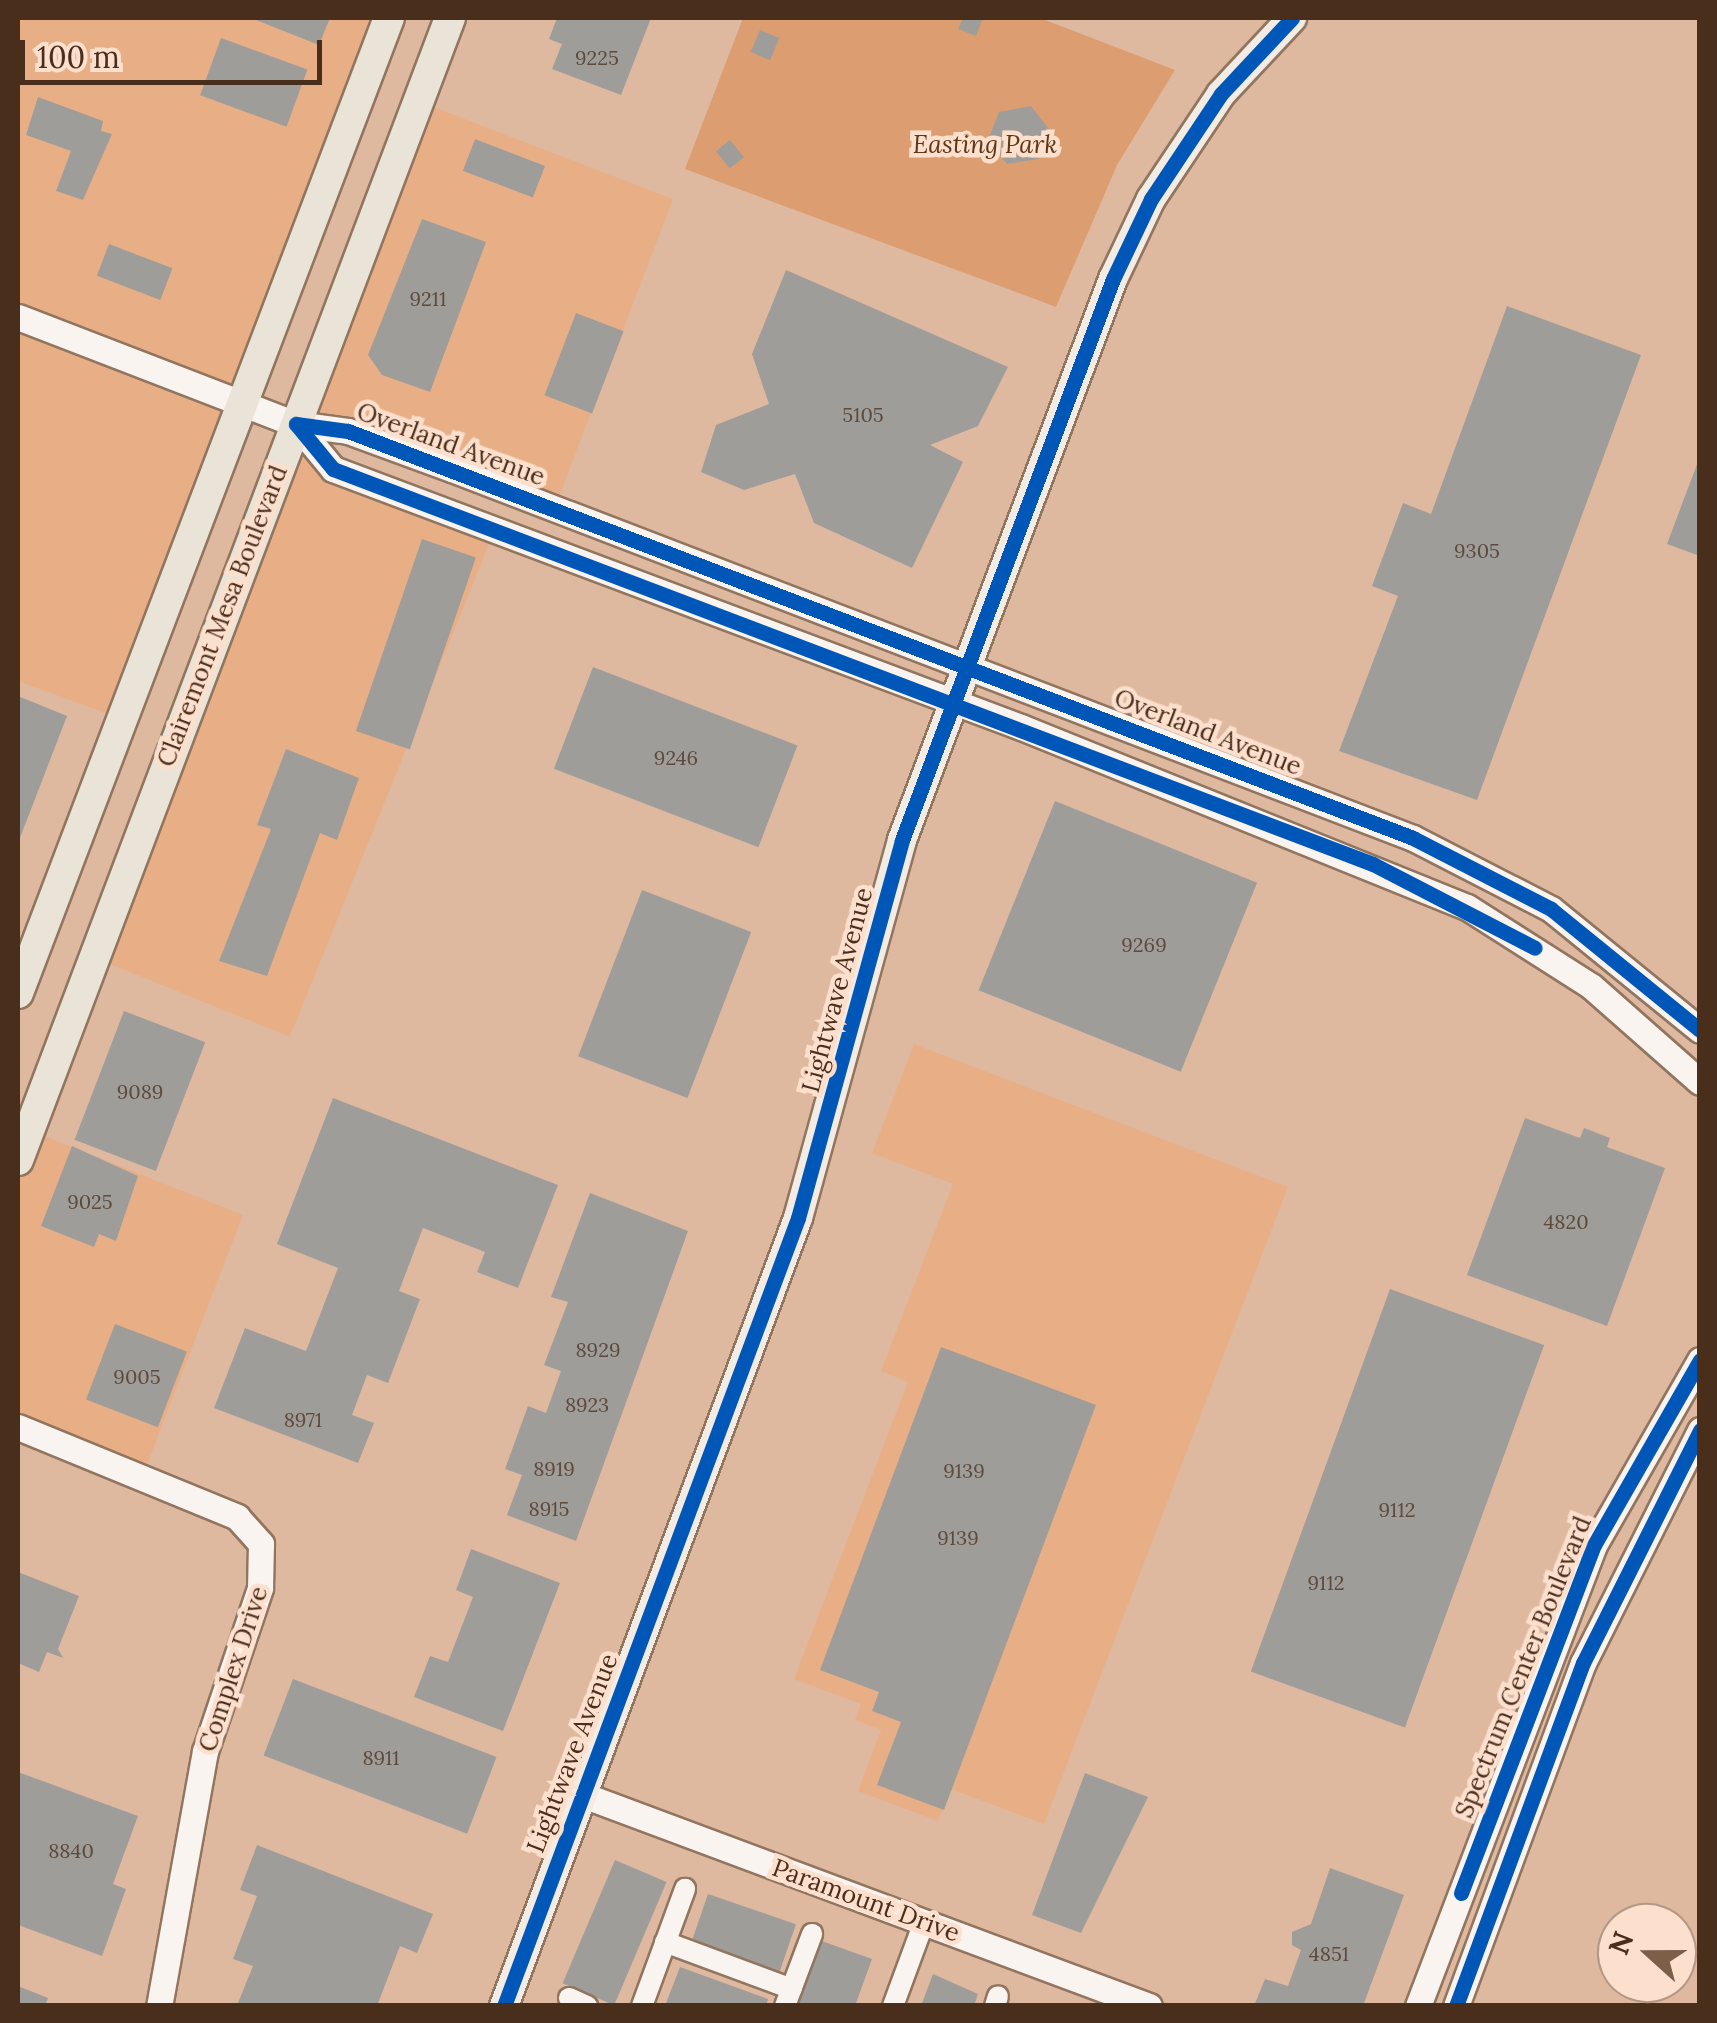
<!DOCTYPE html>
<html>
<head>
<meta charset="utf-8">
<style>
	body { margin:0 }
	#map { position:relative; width:1717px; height:2023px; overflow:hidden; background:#deb99f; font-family:Lora,serif }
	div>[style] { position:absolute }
	.built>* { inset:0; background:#e8af86; transform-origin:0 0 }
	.green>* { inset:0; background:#dc9e71 }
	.building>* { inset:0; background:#9f9d9a; transform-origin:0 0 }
	.roads { filter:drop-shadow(2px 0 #91755f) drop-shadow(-2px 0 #91755f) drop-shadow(0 2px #91755f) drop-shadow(0 -2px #91755f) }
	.minor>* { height:20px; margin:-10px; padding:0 10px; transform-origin:10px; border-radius:10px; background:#faf4f1 }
	.tertiary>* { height:25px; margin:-12.5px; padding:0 12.5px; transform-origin:12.5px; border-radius:12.5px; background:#faf4f1 }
	.secondary>* { height:28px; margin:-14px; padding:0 14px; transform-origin:14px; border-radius:14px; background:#f2ece4 }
	.primary>* { height:30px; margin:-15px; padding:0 15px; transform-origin:15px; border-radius:15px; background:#e9e4d7 }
	.cycleway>* { height:15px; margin:-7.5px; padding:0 7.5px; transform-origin:7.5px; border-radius:7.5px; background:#0057b8 }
	span { translate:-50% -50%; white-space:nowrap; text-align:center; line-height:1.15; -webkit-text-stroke:9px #fcdfcc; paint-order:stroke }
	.number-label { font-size:20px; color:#5e4a3b }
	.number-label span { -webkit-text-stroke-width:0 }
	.park-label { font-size:25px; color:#5e3719; font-style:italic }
	.street-label { font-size:25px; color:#492e1b }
	.frame { position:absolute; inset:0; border:20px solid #492e1b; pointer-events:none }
	.north { position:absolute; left:1597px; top:1903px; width:100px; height:100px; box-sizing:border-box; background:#fcdfcc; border:2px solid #b49885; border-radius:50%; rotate:291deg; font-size:28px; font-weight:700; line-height:40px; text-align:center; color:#492e1b }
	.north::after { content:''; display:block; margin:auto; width:35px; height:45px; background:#7d5f49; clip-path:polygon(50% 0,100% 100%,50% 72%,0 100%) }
	.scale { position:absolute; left:20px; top:40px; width:302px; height:45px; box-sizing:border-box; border:5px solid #492e1b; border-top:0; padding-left:12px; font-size:30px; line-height:35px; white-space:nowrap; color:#492e1b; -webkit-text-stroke:8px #fcdfcc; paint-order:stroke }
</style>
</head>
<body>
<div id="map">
	<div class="built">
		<div style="clip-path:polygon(18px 18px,383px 18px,116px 717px,18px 681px)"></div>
		<div style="left:423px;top:103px;width:268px;height:331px;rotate:21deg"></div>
		<div style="left:297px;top:440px;width:217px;height:556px;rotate:22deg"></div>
		<div style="clip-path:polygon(914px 1044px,1288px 1187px,1044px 1824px,951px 1789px,938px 1821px,858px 1791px,881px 1730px,855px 1720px,861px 1704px,794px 1679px,908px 1382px,881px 1371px,953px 1184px,872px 1153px)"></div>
		<div style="clip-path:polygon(34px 1132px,243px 1215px,145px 1470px,18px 1418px,18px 1176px)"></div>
	</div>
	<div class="green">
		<div style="clip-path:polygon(743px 18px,1040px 18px,1175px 70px,1117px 165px,1056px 307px,685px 169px)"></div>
	</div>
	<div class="building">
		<div style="clip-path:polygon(251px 18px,330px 18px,319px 45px)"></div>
		<div style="clip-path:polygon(557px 18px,651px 18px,621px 95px,552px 69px,562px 44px,549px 39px)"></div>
		<div style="clip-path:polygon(963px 18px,983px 18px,976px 36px,958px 29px)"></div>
		<div style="left:760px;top:30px;width:21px;height:24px;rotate:23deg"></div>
		<div style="left:221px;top:38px;width:92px;height:61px;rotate:20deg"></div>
		<div style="clip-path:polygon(38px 97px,103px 121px,101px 131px,112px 134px,83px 200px,56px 191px,71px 151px,26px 135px)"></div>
		<div style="clip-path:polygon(1031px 106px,1049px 129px,1038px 159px,1007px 164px,988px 140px,999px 112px)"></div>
		<div style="left:475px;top:139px;width:75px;height:34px;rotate:21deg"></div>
		<div style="left:730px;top:140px;width:22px;height:18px;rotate:51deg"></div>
		<div style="clip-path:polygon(422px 219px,486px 242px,430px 392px,382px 375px,368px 355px)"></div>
		<div style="left:109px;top:244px;width:68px;height:34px;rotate:21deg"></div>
		<div style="clip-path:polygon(786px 270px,1008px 367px,978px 426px,930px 445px,963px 462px,912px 568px,814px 523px,795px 474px,744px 490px,701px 472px,716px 425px,769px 404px,752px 354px)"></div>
		<div style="clip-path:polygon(1507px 306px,1641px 355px,1477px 800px,1339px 751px,1398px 596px,1372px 586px,1403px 503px,1431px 514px)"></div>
		<div style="left:576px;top:313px;width:51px;height:88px;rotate:21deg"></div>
		<div style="clip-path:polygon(1699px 459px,1700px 459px,1700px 556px,1667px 544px)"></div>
		<div style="left:422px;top:539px;width:57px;height:203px;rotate:19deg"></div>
		<div style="left:593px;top:667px;width:219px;height:109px;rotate:21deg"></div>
		<div style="clip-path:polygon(18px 696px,67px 716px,18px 843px)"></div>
		<div style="clip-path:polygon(286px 749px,359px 778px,337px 840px,320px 833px,267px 976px,219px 961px,271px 829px,257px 825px)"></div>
		<div style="left:1055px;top:801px;width:218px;height:204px;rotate:22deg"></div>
		<div style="left:642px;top:890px;width:117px;height:178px;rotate:21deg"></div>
		<div style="left:124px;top:1011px;width:87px;height:138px;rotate:21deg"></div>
		<div style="clip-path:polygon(333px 1098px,558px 1185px,518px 1288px,477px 1272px,485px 1252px,423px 1228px,399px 1291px,420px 1299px,388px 1383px,367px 1375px,352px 1415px,374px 1423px,358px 1463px,214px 1408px,245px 1328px,306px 1351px,338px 1268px,277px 1244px)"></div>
		<div style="clip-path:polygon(1525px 1118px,1580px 1138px,1584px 1128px,1610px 1138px,1607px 1147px,1665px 1168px,1607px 1326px,1467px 1275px)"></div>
		<div style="clip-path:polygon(72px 1146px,138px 1176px,116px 1241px,99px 1234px,94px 1247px,41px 1226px)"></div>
		<div style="clip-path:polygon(590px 1193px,688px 1231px,576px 1541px,507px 1515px,522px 1475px,505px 1469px,528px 1406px,546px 1413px,561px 1371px,544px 1365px,568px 1302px,551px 1297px)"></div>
		<div style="left:1390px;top:1289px;width:164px;height:407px;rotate:20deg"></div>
		<div style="left:115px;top:1324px;width:77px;height:81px;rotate:21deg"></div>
		<div style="clip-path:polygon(941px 1347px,1096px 1405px,944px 1810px,877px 1785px,901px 1722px,872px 1711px,879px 1692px,820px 1670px)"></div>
		<div style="clip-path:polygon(471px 1549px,560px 1583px,503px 1731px,414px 1697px,430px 1656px,448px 1662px,473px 1597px,456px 1590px)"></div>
		<div style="clip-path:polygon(18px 1572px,79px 1596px,58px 1649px,63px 1658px,47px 1652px,39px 1672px,18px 1663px)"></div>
		<div style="left:293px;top:1679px;width:218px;height:82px;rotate:21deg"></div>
		<div style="clip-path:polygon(18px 1772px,138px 1816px,113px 1884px,126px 1889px,102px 1956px,18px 1925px)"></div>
		<div style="clip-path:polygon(1085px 1773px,1148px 1797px,1081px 1933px,1032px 1915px)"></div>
		<div style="clip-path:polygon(257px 1845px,433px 1914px,417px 1953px,400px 1946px,377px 2006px,238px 2003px,253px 1966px,233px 1959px,257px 1896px,240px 1890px)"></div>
		<div style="left:615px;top:1860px;width:56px;height:134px;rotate:23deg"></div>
		<div style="clip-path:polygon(1330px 1868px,1404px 1895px,1363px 2006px,1254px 2006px,1265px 1979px,1288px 1986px,1301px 1950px,1292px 1945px,1292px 1932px,1311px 1924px)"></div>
		<div style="left:708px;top:1894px;width:93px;height:51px;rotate:19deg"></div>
		<div style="clip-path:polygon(819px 1940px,872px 1959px,855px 2006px,794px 2006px)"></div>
		<div style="clip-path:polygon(680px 1967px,768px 1999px,766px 2006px,665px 2006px)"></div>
		<div style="clip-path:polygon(933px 1974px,978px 1994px,974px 2006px,921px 2006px)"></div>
		<div style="clip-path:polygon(18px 1986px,48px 1998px,45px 2006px,18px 2006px)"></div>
	</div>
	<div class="roads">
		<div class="minor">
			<div style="left:665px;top:1942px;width:135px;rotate:20.3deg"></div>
			<div style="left:569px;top:1998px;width:20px;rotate:24deg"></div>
			<div style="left:642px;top:2006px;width:125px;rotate:-69.8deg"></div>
			<div style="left:785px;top:2006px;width:77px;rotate:-69.4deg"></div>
			<div style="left:893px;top:2006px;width:90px;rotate:-69.7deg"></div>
			<div style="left:995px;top:2006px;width:10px;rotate:-73deg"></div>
		</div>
		<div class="tertiary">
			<div style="left:18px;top:317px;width:298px;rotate:21.1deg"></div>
			<div style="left:296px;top:424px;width:52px;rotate:7.7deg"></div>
			<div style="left:348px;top:431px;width:111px;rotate:20.1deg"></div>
			<div style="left:452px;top:469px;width:1029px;rotate:21.01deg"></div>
			<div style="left:1413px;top:838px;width:155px;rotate:27.2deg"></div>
			<div style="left:1551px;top:909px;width:192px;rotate:39.1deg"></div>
			<div style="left:296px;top:424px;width:58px;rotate:50.6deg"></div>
			<div style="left:333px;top:469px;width:735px;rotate:20.56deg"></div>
			<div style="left:1021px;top:727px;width:481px;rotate:22deg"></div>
			<div style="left:1467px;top:907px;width:147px;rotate:32.5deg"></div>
			<div style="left:1591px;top:986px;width:145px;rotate:41.4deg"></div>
			<div style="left:18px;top:1427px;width:237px;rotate:22.3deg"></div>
			<div style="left:237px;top:1517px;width:36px;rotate:48deg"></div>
			<div style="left:261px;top:1544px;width:44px;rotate:91.3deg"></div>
			<div style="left:260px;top:1588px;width:172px;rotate:108.6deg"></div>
			<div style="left:205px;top:1751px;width:259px;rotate:100.2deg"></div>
			<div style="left:583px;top:1795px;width:604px;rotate:20.45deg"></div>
			<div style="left:1418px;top:2006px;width:493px;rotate:-69.1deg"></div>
			<div style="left:1594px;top:1545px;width:213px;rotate:-60.2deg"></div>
			<div style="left:1456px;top:2006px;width:366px;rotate:-69.7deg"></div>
			<div style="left:1583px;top:1663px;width:261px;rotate:-63.3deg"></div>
		</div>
		<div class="secondary">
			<div style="left:504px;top:2006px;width:841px;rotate:-69.54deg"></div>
			<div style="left:798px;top:1218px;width:392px;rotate:-74.6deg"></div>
			<div style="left:902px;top:840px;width:599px;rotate:-69.39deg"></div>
			<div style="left:1113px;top:279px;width:89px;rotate:-64.6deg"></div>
			<div style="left:1151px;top:199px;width:126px;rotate:-56.3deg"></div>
			<div style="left:1221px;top:94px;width:104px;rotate:-46.9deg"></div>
		</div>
		<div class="primary">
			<div style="left:18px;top:993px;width:1043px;rotate:-69.17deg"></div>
			<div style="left:18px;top:1160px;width:1221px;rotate:-69.28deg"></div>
		</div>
	</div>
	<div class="cycleway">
		<div style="left:296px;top:424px;width:52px;rotate:7.7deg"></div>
		<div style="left:348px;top:431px;width:1140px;rotate:20.91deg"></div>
		<div style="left:1413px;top:838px;width:155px;rotate:27.2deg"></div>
		<div style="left:1551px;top:909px;width:192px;rotate:39.1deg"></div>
		<div style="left:296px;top:424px;width:58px;rotate:50.6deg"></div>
		<div style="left:333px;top:469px;width:1112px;rotate:20.8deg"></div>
		<div style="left:1373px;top:864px;width:182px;rotate:27.4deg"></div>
		<div style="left:1461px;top:1893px;width:373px;rotate:-69.1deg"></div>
		<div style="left:1594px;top:1545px;width:213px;rotate:-60.2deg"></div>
		<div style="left:504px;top:2006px;width:841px;rotate:-69.54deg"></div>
		<div style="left:798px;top:1218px;width:392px;rotate:-74.6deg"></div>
		<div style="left:902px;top:840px;width:599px;rotate:-69.39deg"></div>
		<div style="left:1113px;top:279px;width:89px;rotate:-64.6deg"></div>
		<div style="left:1151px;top:199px;width:126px;rotate:-56.3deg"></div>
		<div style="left:1221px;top:94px;width:104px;rotate:-46.9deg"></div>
		<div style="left:1456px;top:2006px;width:366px;rotate:-69.7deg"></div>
		<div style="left:1583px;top:1663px;width:261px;rotate:-63.3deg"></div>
	</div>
	<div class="number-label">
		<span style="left:597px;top:57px">9225</span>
		<span style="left:428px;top:298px">9211</span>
		<span style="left:863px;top:414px">5105</span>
		<span style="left:1477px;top:550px">9305</span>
		<span style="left:676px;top:757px">9246</span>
		<span style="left:1144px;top:944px">9269</span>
		<span style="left:140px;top:1091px">9089</span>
		<span style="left:90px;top:1201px">9025</span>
		<span style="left:1566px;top:1221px">4820</span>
		<span style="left:598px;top:1349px">8929</span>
		<span style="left:137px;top:1376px">9005</span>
		<span style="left:587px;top:1404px">8923</span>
		<span style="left:303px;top:1419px">8971</span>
		<span style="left:554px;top:1468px">8919</span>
		<span style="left:964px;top:1470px">9139</span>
		<span style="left:549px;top:1508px">8915</span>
		<span style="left:1397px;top:1509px">9112</span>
		<span style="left:958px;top:1537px">9139</span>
		<span style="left:1326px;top:1582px">9112</span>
		<span style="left:381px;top:1757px">8911</span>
		<span style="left:71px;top:1850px">8840</span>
		<span style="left:1329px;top:1953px">4851</span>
	</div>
	<div class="park-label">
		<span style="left:985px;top:144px">Easting Park</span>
	</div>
	<div class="street-label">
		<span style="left:451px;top:444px;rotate:20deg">Overland Avenue</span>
		<span style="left:222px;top:616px;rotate:-69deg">Clairemont Mesa Boulevard</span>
		<span style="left:1208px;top:732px;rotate:21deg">Overland Avenue</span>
		<span style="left:837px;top:990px;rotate:-75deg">Lightwave Avenue</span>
		<span style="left:1523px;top:1667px;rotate:-68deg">Spectrum Center Boulevard</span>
		<span style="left:233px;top:1669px;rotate:-72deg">Complex Drive</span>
		<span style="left:572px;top:1753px;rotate:-69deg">Lightwave Avenue</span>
		<span style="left:866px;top:1900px;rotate:20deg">Paramount Drive</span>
	</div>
	<div class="frame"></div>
	<div class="north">N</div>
	<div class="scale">100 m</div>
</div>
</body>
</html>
